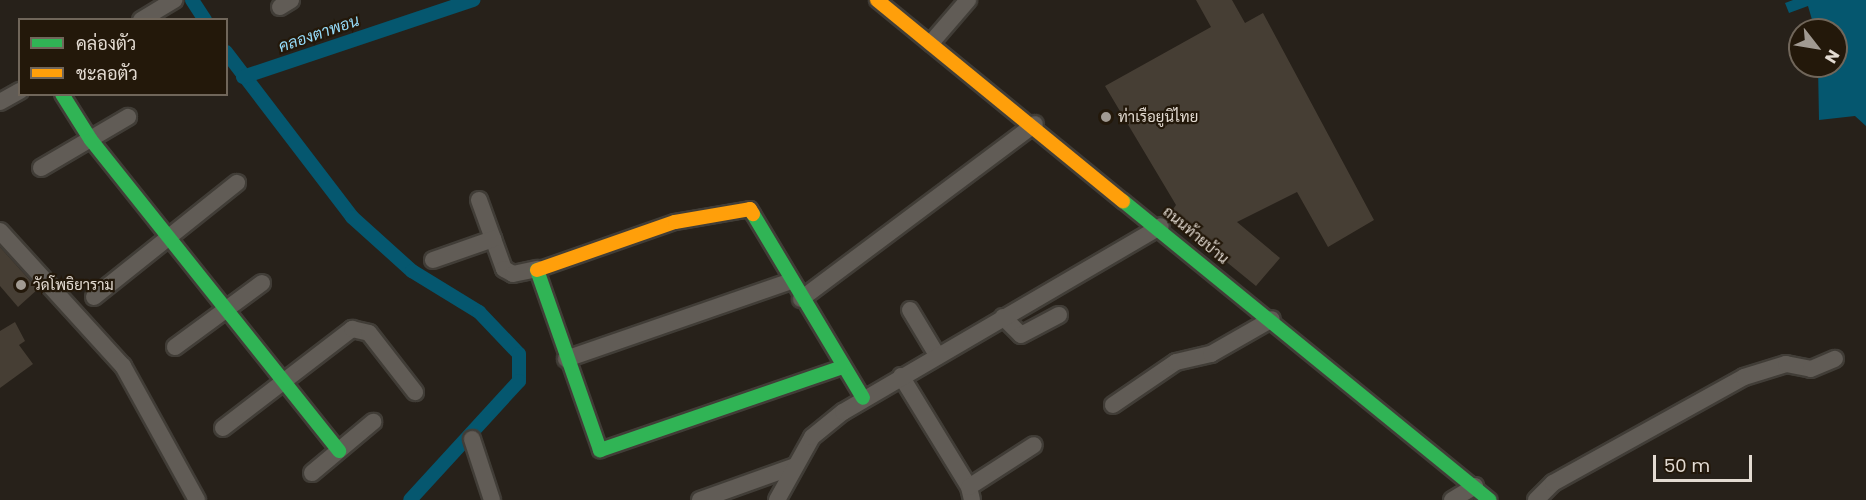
<!DOCTYPE html>
<html>
<head>
<meta charset="utf-8">
<style>
	body { margin:0 }
	#map { position:relative; width:1866px; height:500px; overflow:hidden; background:#27211a; font-family:Poppins,Sarabun,sans-serif }
	div>[style] { position:absolute }
	.water>* { inset:0; background:#05576f }
	.canal>* { height:14px; margin:-7px; padding:0 7px; transform-origin:7px; border-radius:7px; background:#05576f }
	.building>* { inset:0; background:#463e34 }
	.roads { filter:drop-shadow(2px 0 #413d37) drop-shadow(-2px 0 #413d37) drop-shadow(0 2px #413d37) drop-shadow(0 -2px #413d37) }
	.street>* { height:16px; margin:-8px; padding:0 8px; transform-origin:8px; border-radius:8px; background:#615c56 }
	.fast>* { height:14px; margin:-7px; padding:0 7px; transform-origin:7px; border-radius:7px; background:#30b455 }
	.slow>* { height:14px; margin:-7px; padding:0 7px; transform-origin:7px; border-radius:7px; background:#ff9f0a }
	.dots>* { width:16px; height:16px; translate:-50% -50%; box-sizing:border-box; border:3px solid #23180a; border-radius:50% }
	span { translate:-50% -50%; white-space:nowrap; text-align:center; line-height:1.15; -webkit-text-stroke:4.5px #23180a; paint-order:stroke }
	.poi-label { font-size:15px; color:#e3dbd2 }
	.left { translate:0 -50%; text-align:left }
	.street-label { font-size:15px; color:#e3dbd2 }
	.water-label { font-size:16px; color:#95dbf9; font-style:italic }
	.legend { position:absolute; left:18px; top:18px; width:210px; height:78px; box-sizing:border-box; background:#23180a; border:2px solid #70665a; margin:0; padding:8px 10px; list-style:none; font-size:18px; color:#e3dbd2 }
	.legend li { display:flex; align-items:center; gap:12px; height:30px }
	.legend b { width:30px; border:2px solid #70665a }
	.north { position:absolute; left:1788px; top:18px; width:60px; height:60px; box-sizing:border-box; background:#23180a; border:2px solid #70665a; border-radius:50%; rotate:121deg; font-size:16px; font-weight:700; line-height:24px; text-align:center; color:#e3dbd2 }
	.north::after { content:''; display:block; margin:auto; width:21px; height:27px; background:#a19a92; clip-path:polygon(50% 0,100% 100%,50% 72%,0 100%) }
	.scale { position:absolute; left:1653px; top:455px; width:99px; height:27px; box-sizing:border-box; border:3px solid #e3dbd2; border-top:0; padding-left:8px; font-size:18px; line-height:21px; white-space:nowrap; color:#e3dbd2; -webkit-text-stroke:4px #23180a; paint-order:stroke }
</style>
</head>
<body>
<div id="map">
	<div class="water">
		<div style="clip-path:polygon(1793px 0,1866px 0,1866px 126px,1855px 116px,1819px 120px,1818px 66px,1836px 66px,1836px 30px,1815px 30px,1808px 6px,1789px 13px,1785px 3px)"></div>
	</div>
	<div class="canal">
		<div style="left:192px;top:0;width:24px;rotate:57deg"></div>
		<div style="left:226px;top:52px;width:208px;rotate:52.6deg"></div>
		<div style="left:352px;top:217px;width:81px;rotate:42deg"></div>
		<div style="left:412px;top:271px;width:79px;rotate:31.5deg"></div>
		<div style="left:479px;top:312px;width:58px;rotate:46.4deg"></div>
		<div style="left:519px;top:354px;width:27px;rotate:90deg"></div>
		<div style="left:519px;top:381px;width:161px;rotate:132.5deg"></div>
		<div style="left:243px;top:77px;width:243px;rotate:-18.5deg"></div>
	</div>
	<div class="building">
		<div style="clip-path:polygon(1196px 0,1232px 0,1245px 23px,1263px 13px,1374px 220px,1328px 247px,1297px 192px,1237px 222px,1280px 258px,1256px 286px,1169px 215px,1176px 205px,1105px 86px,1211px 27px)"></div>
		<div style="clip-path:polygon(0 247px,38px 289px,18px 307px,0 286px)"></div>
		<div style="clip-path:polygon(15px 322px,25px 341px,19px 345px,33px 364px,0 388px,0 331px)"></div>
	</div>
	<div class="roads">
		<div class="street">
			<div style="left:280px;top:7px;width:13px;rotate:-32deg"></div>
			<div style="left:141px;top:20px;width:39px;rotate:-31deg"></div>
			<div style="left:931px;top:43px;width:57px;rotate:-49.3deg"></div>
			<div style="left:0;top:102px;width:23px;rotate:-29deg"></div>
			<div style="left:41px;top:168px;width:101px;rotate:-30.4deg"></div>
			<div style="left:479px;top:200px;width:73px;rotate:70.1deg"></div>
			<div style="left:504px;top:269px;width:10px;rotate:29deg"></div>
			<div style="left:513px;top:274px;width:25px;rotate:-12deg"></div>
			<div style="left:0;top:231px;width:183px;rotate:47.7deg"></div>
			<div style="left:123px;top:366px;width:153px;rotate:61.1deg"></div>
			<div style="left:433px;top:260px;width:64px;rotate:-19.3deg"></div>
			<div style="left:94px;top:297px;width:183px;rotate:-38.6deg"></div>
			<div style="left:801px;top:299px;width:292px;rotate:-36.8deg"></div>
			<div style="left:910px;top:310px;width:52px;rotate:59deg"></div>
			<div style="left:1003px;top:317px;width:25px;rotate:45deg"></div>
			<div style="left:1021px;top:335px;width:43px;rotate:-27.8deg"></div>
			<div style="left:175px;top:347px;width:108px;rotate:-36.3deg"></div>
			<div style="left:566px;top:359px;width:238px;rotate:-19.1deg"></div>
			<div style="left:901px;top:376px;width:130px;rotate:58.5deg"></div>
			<div style="left:1113px;top:405px;width:76px;rotate:-34.3deg"></div>
			<div style="left:1176px;top:362px;width:36px;rotate:-13deg"></div>
			<div style="left:1211px;top:354px;width:70px;rotate:-29.8deg"></div>
			<div style="left:223px;top:428px;width:163px;rotate:-37.5deg"></div>
			<div style="left:352px;top:329px;width:17px;rotate:13deg"></div>
			<div style="left:369px;top:333px;width:75px;rotate:52.1deg"></div>
			<div style="left:472px;top:439px;width:64px;rotate:71.8deg"></div>
			<div style="left:312px;top:473px;width:80px;rotate:-39.9deg"></div>
			<div style="left:700px;top:500px;width:101px;rotate:-19.7deg"></div>
			<div style="left:777px;top:500px;width:72px;rotate:-60.9deg"></div>
			<div style="left:812px;top:437px;width:40px;rotate:-39deg"></div>
			<div style="left:843px;top:412px;width:368px;rotate:-30.3deg"></div>
			<div style="left:972px;top:500px;width:13px;rotate:-103deg"></div>
			<div style="left:969px;top:487px;width:77px;rotate:-32.9deg"></div>
			<div style="left:1452px;top:500px;width:27px;rotate:-31deg"></div>
			<div style="left:1536px;top:500px;width:24px;rotate:-45deg"></div>
			<div style="left:1553px;top:483px;width:218px;rotate:-29deg"></div>
			<div style="left:1744px;top:377px;width:44px;rotate:-17.2deg"></div>
			<div style="left:1786px;top:364px;width:25px;rotate:11deg"></div>
			<div style="left:1811px;top:369px;width:26px;rotate:-23deg"></div>
		</div>
		<div class="fast">
			<div style="left:62px;top:94px;width:54px;rotate:57.8deg"></div>
			<div style="left:91px;top:140px;width:398px;rotate:51.4deg"></div>
			<div style="left:1123px;top:201px;width:473px;rotate:39.2deg"></div>
			<div style="left:753px;top:214px;width:214px;rotate:59.1deg"></div>
			<div style="left:537px;top:270px;width:191px;rotate:70.7deg"></div>
			<div style="left:600px;top:450px;width:256px;rotate:-18.9deg"></div>
		</div>
		<div class="slow">
			<div style="left:877px;top:0;width:318px;rotate:39.3deg"></div>
			<div style="left:537px;top:270px;width:146px;rotate:-19.2deg"></div>
			<div style="left:675px;top:222px;width:76px;rotate:-9.8deg"></div>
			<div style="left:750px;top:209px;width:6px;rotate:59deg"></div>
		</div>
	</div>
	<div class="dots">
		<div style="left:1106px;top:117px;background:#a19a92"></div>
		<div style="left:21px;top:285px;background:#a19a92"></div>
	</div>
	<div class="poi-label">
		<span class="left" style="left:1118px;top:117px">ท่าเรือยูนิไทย</span>
		<span class="left" style="left:33px;top:285px">วัดโพธิยาราม</span>
	</div>
	<div class="street-label">
		<span style="left:1196px;top:235px;rotate:40deg">ถนนท้ายบ้าน</span>
	</div>
	<div class="water-label">
		<span style="left:319px;top:34px;rotate:-19deg">คลองตาพอน</span>
	</div>
	<ul class="legend">
	<li><b style="height:8px;background:#30b455"></b>คล่องตัว</li>
	<li><b style="height:8px;background:#ff9f0a"></b>ชะลอตัว</li>
	</ul>
	<div class="north">N</div>
	<div class="scale">50 m</div>
</div>
</body>
</html>
